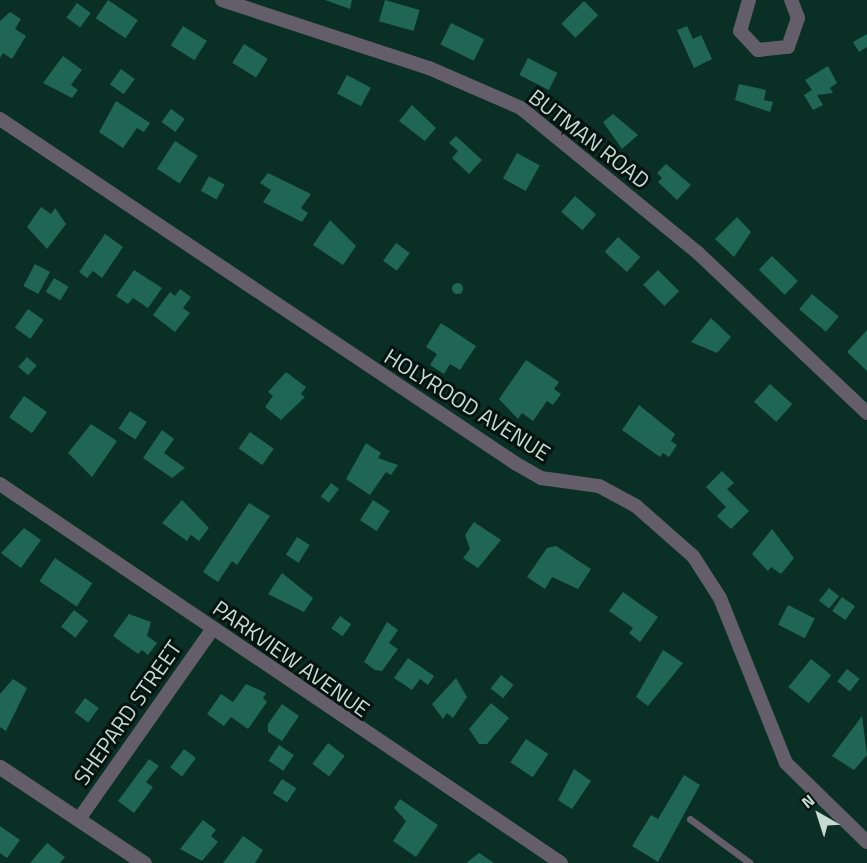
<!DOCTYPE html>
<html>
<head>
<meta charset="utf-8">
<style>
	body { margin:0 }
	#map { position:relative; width:867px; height:863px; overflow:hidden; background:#0a2f25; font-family:"Titillium Web",sans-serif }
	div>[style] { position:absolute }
	.building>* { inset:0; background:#1f6754; transform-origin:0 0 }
	.round { border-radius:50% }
	.service>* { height:7px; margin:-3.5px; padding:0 3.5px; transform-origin:3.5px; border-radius:3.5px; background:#645e6a }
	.minor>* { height:14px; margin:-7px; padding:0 7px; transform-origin:7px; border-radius:7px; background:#645e6a }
	.tertiary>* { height:15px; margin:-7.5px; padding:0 7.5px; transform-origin:7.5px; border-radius:7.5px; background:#645e6a }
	span { translate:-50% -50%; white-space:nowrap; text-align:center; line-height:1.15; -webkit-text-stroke:6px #061410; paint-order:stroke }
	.street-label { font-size:22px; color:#c7dbd3 }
	.north { position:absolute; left:789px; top:785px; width:60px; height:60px; -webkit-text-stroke:4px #061410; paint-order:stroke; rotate:321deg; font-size:16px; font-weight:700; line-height:24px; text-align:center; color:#c7dbd3 }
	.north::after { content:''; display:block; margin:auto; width:21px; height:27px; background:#c7dbd3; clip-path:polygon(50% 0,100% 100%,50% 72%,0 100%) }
</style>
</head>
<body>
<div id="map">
	<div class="building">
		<div style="left:108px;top:0;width:36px;height:22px;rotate:34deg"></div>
		<div style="clip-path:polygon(325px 0,352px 0,350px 9px)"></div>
		<div style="left:385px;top:0;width:36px;height:22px;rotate:16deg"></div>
		<div style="left:584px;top:1px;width:20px;height:32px;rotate:45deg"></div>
		<div style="left:77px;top:3px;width:17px;height:18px;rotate:36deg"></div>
		<div style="clip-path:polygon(10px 12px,21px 19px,15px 29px,26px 36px,12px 59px,3px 53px,0 58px,0 21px)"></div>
		<div style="left:451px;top:23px;width:37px;height:24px;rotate:26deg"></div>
		<div style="left:183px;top:26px;width:28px;height:23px;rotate:32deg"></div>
		<div style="clip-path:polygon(687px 26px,693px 39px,701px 35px,712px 59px,694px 68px,677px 30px)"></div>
		<div style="clip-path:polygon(867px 34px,867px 47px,859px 52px,853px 42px)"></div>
		<div style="left:244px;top:44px;width:28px;height:22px;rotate:32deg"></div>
		<div style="clip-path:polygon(63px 56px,82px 70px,71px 85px,78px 90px,72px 98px,43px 83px)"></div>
		<div style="left:528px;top:58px;width:33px;height:19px;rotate:27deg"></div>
		<div style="clip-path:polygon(828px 66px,837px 83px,830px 88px,833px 93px,817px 95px,823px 105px,813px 110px,804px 95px,812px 90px,805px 80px)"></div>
		<div style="left:121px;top:69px;width:17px;height:19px;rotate:36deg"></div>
		<div style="left:347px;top:75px;width:27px;height:21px;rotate:28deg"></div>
		<div style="clip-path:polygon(739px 84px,766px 90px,764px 100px,773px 102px,770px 112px,735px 100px)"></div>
		<div style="clip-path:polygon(116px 101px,150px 123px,144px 132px,137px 128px,123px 148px,99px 132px)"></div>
		<div style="clip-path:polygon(412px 105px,436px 128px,425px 141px,399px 121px)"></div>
		<div style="left:171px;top:109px;width:17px;height:16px;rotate:36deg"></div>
		<div style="clip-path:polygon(613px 114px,638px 135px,622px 149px,603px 122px)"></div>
		<div style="clip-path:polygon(456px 136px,482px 160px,469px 174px,452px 158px,458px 151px,449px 143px)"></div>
		<div style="left:175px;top:141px;width:27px;height:33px;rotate:33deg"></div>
		<div style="left:517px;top:153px;width:26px;height:29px;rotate:29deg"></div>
		<div style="clip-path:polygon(666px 164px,691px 185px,677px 200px,658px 182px,662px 178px,657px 173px)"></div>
		<div style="clip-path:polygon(268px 173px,311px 194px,301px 208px,308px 213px,302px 222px,263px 202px,271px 190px,260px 183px)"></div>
		<div style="left:209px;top:176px;width:18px;height:17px;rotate:29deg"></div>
		<div style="left:575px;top:196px;width:28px;height:21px;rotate:41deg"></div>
		<div style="clip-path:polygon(41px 207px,51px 214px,55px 208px,66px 224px,47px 249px,27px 227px)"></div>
		<div style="clip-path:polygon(737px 217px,751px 232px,734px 257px,715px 239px)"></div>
		<div style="clip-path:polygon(330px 220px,356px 246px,343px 265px,313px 245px)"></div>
		<div style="clip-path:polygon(105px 234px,123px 247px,102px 278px,93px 271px,87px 278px,79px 272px)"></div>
		<div style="left:618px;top:237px;width:30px;height:20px;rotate:42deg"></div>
		<div style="left:396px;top:243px;width:17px;height:22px;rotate:36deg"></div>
		<div style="left:772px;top:256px;width:36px;height:19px;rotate:44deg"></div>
		<div style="left:35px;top:264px;width:17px;height:25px;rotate:28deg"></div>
		<div style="clip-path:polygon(134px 270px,162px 288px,148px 308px,133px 298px,128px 304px,116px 296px)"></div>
		<div style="left:658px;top:270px;width:30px;height:21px;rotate:45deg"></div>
		<div style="left:54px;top:278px;width:17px;height:16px;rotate:31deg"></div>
		<div class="round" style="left:451.5px;top:282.5px;width:11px;height:11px"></div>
		<div style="clip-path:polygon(180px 289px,191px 297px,183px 308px,190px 313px,175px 332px,153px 315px,170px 292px,175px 296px)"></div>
		<div style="left:812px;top:294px;width:35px;height:20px;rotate:40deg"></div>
		<div style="left:28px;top:309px;width:19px;height:23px;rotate:35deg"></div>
		<div style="clip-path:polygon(711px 318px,731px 337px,717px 353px,691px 342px)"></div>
		<div style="clip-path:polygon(441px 323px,476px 346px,460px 370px,450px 364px,444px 374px,430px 365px,437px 354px,426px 347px)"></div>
		<div style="clip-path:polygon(867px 330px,867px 371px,847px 352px)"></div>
		<div style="left:27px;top:357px;width:13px;height:13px;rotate:42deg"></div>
		<div style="clip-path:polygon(526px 360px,559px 382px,554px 389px,561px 394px,553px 405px,547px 401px,533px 421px,522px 413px,518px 419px,499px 399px)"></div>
		<div style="clip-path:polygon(286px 372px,306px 387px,301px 394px,305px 397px,281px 420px,265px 407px,273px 396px,268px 392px)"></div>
		<div style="left:770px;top:384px;width:30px;height:24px;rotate:42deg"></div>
		<div style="left:24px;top:396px;width:28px;height:26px;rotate:35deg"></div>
		<div style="clip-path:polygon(639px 405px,675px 434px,671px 441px,677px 445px,669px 457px,663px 453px,660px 457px,622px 430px)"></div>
		<div style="left:130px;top:411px;width:20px;height:21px;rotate:33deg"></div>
		<div style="clip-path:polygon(91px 424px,117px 441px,92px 477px,68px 453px)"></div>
		<div style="clip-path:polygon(162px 430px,174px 439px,164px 453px,185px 468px,172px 478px,143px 458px)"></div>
		<div style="left:250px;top:432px;width:29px;height:20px;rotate:35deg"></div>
		<div style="clip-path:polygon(366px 443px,381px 453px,378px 458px,398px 465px,391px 475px,386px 472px,370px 495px,346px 479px)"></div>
		<div style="clip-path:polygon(722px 471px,734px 483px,727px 489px,749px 511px,731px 529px,717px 516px,726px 507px,706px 487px)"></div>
		<div style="left:331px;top:483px;width:10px;height:17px;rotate:37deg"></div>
		<div style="clip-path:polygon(182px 500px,209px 528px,199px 541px,191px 535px,187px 541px,162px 523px)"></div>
		<div style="left:373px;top:500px;width:20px;height:24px;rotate:33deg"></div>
		<div style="clip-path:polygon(249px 503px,270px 516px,237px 565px,232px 561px,218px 582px,203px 572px)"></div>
		<div style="clip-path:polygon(474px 522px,501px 540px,478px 568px,463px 558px,470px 549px,465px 535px)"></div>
		<div style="clip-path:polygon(24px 528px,41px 540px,21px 568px,1px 553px)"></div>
		<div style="clip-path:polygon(772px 529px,794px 558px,781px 574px,771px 567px,768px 571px,752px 554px)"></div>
		<div style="left:297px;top:537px;width:15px;height:21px;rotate:32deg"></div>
		<div style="clip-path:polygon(556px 546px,591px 569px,578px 589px,552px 577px,545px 589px,527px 577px,547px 548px)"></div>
		<div style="left:55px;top:558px;width:45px;height:28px;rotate:34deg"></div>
		<div style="clip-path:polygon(282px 573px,313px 598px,304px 612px,268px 594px)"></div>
		<div style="left:829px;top:588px;width:13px;height:16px;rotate:39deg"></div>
		<div style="clip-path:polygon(623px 592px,658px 617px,640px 642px,629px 633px,633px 628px,609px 611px)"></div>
		<div style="left:842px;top:597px;width:16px;height:17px;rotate:35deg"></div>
		<div style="left:788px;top:605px;width:30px;height:22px;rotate:27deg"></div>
		<div style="left:74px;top:610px;width:18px;height:21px;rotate:38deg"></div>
		<div style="clip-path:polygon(129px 614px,151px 622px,147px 636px,157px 643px,148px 655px,142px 650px,138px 654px,113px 636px)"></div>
		<div style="left:340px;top:616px;width:14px;height:15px;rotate:36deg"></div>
		<div style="clip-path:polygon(387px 622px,398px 630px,389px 643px,398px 649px,382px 671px,375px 670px,364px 662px)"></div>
		<div style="clip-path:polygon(663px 650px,683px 663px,648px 706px,636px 697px)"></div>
		<div style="clip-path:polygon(408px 658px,434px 676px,428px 685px,420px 679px,412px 690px,394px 678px)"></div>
		<div style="left:811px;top:659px;width:26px;height:36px;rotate:39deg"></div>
		<div style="left:847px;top:669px;width:16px;height:16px;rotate:38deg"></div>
		<div style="left:501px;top:675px;width:16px;height:17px;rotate:38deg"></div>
		<div style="clip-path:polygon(456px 678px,467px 697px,453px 718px,447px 713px,443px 719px,432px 704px)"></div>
		<div style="clip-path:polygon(13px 679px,27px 688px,6px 731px,0 727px,0 694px)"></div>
		<div style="clip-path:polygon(246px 684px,266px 693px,263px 698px,267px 702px,248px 729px,231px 717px,224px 726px,207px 714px,221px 694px,233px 702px)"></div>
		<div style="left:85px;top:698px;width:17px;height:18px;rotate:36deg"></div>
		<div style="clip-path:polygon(491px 703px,509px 718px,487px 744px,479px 744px,469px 729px)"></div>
		<div style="clip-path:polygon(282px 704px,299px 716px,282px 741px,268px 732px,268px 724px)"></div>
		<div style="clip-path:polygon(862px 716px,867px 755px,854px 770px,832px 756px)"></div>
		<div style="left:526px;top:739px;width:27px;height:28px;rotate:34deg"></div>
		<div style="left:328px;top:743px;width:21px;height:26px;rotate:37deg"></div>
		<div style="left:279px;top:745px;width:18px;height:19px;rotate:34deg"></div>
		<div style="left:184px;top:749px;width:15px;height:23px;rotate:37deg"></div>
		<div style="clip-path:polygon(149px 759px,159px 766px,146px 782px,153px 787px,134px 813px,118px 801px)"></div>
		<div style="clip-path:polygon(574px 769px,591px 781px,572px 809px,558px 800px)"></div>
		<div style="clip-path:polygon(684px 775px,700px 785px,658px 862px,632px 846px,651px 815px,658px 819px)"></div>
		<div style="left:282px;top:779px;width:17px;height:17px;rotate:33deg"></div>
		<div style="clip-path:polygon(400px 799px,438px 825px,416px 857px,393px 841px,406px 821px,394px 808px)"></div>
		<div style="clip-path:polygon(203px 820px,216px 830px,211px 836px,218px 842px,202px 861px,180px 849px)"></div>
		<div style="clip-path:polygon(0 826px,20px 840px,7px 858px,0 853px)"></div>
		<div style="clip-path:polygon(243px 836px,263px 850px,255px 863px,223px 863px)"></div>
		<div style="clip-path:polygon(47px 843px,65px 857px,60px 863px,30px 863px)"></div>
		<div style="clip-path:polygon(479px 853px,494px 863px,466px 863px)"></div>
	</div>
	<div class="service">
		<div style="left:690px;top:819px;width:74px;rotate:36.3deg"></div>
	</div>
	<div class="minor">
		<div style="left:222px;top:0;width:218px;rotate:18.2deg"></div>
		<div style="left:429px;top:68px;width:100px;rotate:23.5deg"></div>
		<div style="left:521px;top:108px;width:229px;rotate:39.3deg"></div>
		<div style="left:698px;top:253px;width:233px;rotate:43.4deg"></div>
		<div style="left:749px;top:0;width:32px;rotate:106deg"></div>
		<div style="left:740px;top:31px;width:26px;rotate:47deg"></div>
		<div style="left:758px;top:50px;width:30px;rotate:-6deg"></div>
		<div style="left:788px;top:47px;width:31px;rotate:-71deg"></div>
		<div style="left:798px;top:18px;width:19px;rotate:-111deg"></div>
		<div style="left:0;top:119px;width:619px;rotate:33.74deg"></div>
		<div style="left:515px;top:463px;width:30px;rotate:30deg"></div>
		<div style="left:541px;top:478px;width:59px;rotate:7.9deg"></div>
		<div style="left:599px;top:486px;width:42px;rotate:28.4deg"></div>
		<div style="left:636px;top:506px;width:76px;rotate:41.3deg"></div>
		<div style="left:693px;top:556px;width:50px;rotate:57.3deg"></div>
		<div style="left:720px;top:598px;width:178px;rotate:68.2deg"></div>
		<div style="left:786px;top:763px;width:113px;rotate:44.3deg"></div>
		<div style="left:0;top:484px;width:677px;rotate:34.04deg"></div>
		<div style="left:79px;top:819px;width:231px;rotate:-54.9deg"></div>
	</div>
	<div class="tertiary">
		<div style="left:0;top:767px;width:173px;rotate:33.7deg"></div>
	</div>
	<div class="street-label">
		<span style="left:589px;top:139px;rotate:38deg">BUTMAN ROAD</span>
		<span style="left:467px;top:405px;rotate:32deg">HOLYROOD AVENUE</span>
		<span style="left:291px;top:659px;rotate:35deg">PARKVIEW AVENUE</span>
		<span style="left:128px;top:713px;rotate:-55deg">SHEPARD STREET</span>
	</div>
	<div class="north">N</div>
</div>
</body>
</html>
